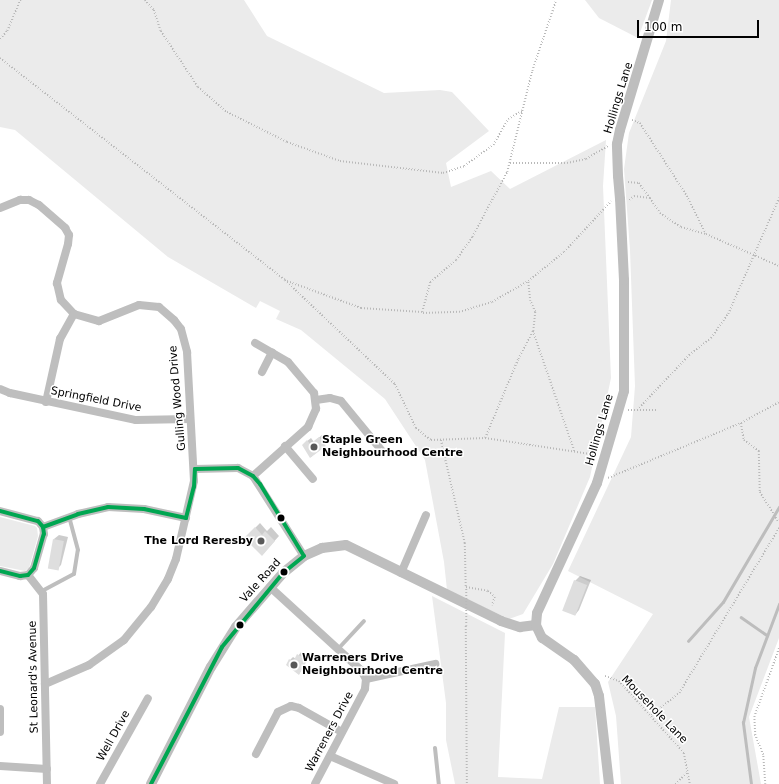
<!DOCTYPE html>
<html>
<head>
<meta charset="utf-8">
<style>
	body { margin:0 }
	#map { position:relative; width:779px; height:784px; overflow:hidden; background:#fff; font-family:"DejaVu Sans",sans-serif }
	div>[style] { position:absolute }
	.green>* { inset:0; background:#ebebeb }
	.shadow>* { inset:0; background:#0003 }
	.stream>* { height:2.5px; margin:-1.25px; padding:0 1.25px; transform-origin:1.25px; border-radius:1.25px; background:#bdbdbd }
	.building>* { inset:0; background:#dedede; transform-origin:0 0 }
	.path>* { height:1.5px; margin-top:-0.75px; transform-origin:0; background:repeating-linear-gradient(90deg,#b9b9b9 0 1px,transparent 0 3px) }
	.service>* { height:4px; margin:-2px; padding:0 2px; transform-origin:2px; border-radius:2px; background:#bebebe }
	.minor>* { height:8px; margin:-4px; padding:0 4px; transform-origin:4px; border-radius:4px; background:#bebebe }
	.tertiary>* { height:10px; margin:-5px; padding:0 5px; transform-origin:5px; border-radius:5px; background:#bebebe }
	.path-bridge>* { height:1.5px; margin-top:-0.75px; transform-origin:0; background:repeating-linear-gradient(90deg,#b9b9b9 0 1px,transparent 0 3px) }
	.tertiary-bridge>* { height:10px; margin:-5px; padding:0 5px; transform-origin:5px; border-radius:5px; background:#bebebe }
	.bus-1>* { height:4px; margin:-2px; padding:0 2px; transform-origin:2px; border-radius:2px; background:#00a651 }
	.dots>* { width:11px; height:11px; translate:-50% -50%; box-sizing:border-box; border:2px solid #fff; border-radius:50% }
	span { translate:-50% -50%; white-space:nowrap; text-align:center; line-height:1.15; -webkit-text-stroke:3px #fff; paint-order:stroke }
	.street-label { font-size:11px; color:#000 }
	.poi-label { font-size:11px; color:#000; font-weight:700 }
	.left { translate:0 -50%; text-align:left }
	.right { translate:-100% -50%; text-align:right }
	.scale { position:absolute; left:637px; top:20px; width:122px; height:18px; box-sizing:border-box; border:2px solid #000; border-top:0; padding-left:5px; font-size:12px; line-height:14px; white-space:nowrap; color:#000; -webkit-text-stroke:3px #fff; paint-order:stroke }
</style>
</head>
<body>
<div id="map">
	<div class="green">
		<div style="clip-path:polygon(0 0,244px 0,267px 36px,384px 93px,440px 90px,452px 92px,489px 131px,446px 163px,451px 187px,491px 171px,510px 189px,606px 140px,603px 186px,611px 378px,590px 477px,553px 564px,523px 614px,509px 619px,447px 590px,444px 562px,425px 460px,385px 399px,301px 330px,276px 319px,280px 311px,260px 301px,256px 308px,168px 257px,15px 130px,0 127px)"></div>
		<div style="clip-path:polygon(585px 0,652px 0,638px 38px,599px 18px)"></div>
		<div style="clip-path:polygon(671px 0,779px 0,779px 638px,749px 717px,761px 784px,621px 784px,616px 716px,608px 682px,653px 614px,568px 571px,631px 437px,635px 386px,630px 250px,624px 169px,629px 133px,666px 41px)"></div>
		<div style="clip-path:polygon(0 517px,35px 526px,37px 528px,38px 536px,29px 568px,25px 571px,0 566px)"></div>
		<div style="clip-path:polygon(432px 596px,505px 633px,498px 777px,542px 779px,559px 707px,595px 707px,600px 784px,455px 784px,446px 740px,446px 703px)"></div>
	</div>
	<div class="shadow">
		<div style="clip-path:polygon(322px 435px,328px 442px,311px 457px,306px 442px,311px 438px,314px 442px)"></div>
		<div style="clip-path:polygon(260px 523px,267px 531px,271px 527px,279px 536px,262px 555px,245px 538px)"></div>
		<div style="clip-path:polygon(59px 535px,68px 537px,61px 565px,56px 570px,54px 539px)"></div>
		<div style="clip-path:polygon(580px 576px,591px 580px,579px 610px,575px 615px,575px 581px)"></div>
		<div style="clip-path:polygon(301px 652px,309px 657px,299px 674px,290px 660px,293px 657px,296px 659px)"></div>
	</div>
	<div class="stream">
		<div style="left:741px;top:617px;width:32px;rotate:35deg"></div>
		<div style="left:688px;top:641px;width:52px;rotate:-48.1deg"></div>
		<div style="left:723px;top:602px;width:110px;rotate:-59.5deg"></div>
		<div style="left:751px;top:784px;width:62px;rotate:-97.5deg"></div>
		<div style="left:743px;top:723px;width:56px;rotate:-77.7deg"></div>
		<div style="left:755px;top:668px;width:68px;rotate:-69.4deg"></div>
	</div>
	<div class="building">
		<div style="clip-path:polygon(319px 437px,326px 446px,310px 458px,302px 445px,307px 440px,310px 444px)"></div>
		<div style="clip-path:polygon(255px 527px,262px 535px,265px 531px,275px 541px,262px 556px,244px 538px)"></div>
		<div style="left:53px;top:539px;width:11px;height:30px;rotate:10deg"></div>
		<div style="left:574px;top:580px;width:14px;height:33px;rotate:21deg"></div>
		<div style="clip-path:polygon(297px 654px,307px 660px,299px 675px,286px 665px,289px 659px,293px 662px)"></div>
	</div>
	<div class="path">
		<div style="left:145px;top:0;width:13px;rotate:48deg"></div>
		<div style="left:154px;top:10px;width:22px;rotate:72deg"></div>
		<div style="left:161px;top:31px;width:67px;rotate:56.5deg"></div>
		<div style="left:198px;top:87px;width:38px;rotate:41deg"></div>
		<div style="left:227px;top:112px;width:67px;rotate:26.6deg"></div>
		<div style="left:287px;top:142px;width:56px;rotate:19.7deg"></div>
		<div style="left:340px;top:161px;width:104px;rotate:6.6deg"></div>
		<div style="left:443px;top:173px;width:22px;rotate:-18deg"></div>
		<div style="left:464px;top:166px;width:36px;rotate:-36deg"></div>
		<div style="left:493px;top:145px;width:30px;rotate:-60deg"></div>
		<div style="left:508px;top:119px;width:16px;rotate:-30deg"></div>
		<div style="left:0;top:39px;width:11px;rotate:-49deg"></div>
		<div style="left:7px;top:31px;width:34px;rotate:-67deg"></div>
		<div style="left:0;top:58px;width:361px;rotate:37.9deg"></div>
		<div style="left:285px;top:280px;width:151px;rotate:43.4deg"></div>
		<div style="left:395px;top:384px;width:49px;rotate:64.5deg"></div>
		<div style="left:416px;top:428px;width:19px;rotate:39deg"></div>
		<div style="left:431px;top:440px;width:54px;rotate:-2.1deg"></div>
		<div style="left:485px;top:438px;width:113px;rotate:8.6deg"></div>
		<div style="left:632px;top:120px;width:9px;rotate:21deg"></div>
		<div style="left:640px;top:123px;width:87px;rotate:57.2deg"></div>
		<div style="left:687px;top:196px;width:42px;rotate:63.4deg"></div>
		<div style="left:706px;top:234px;width:80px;rotate:23.7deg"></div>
		<div style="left:510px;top:163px;width:57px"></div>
		<div style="left:567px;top:163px;width:19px;rotate:-12deg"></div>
		<div style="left:586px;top:159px;width:26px;rotate:-31deg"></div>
		<div style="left:628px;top:182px;width:11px;rotate:5deg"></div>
		<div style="left:639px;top:183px;width:19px;rotate:54deg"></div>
		<div style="left:629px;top:200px;width:6px;rotate:-39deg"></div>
		<div style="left:634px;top:196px;width:16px;rotate:7deg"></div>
		<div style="left:650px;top:198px;width:18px;rotate:56deg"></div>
		<div style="left:660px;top:213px;width:25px;rotate:34deg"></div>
		<div style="left:681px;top:227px;width:26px;rotate:16deg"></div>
		<div style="left:287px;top:281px;width:79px;rotate:20deg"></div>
		<div style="left:361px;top:308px;width:61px;rotate:3.8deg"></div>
		<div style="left:422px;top:312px;width:31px;rotate:-75deg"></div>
		<div style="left:430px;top:282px;width:34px;rotate:-40deg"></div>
		<div style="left:456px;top:260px;width:28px;rotate:-55deg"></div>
		<div style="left:472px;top:237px;width:74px;rotate:-61.7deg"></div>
		<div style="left:507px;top:172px;width:104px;rotate:-76.1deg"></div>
		<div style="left:532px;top:71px;width:75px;rotate:-71.3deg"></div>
		<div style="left:423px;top:313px;width:36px;rotate:-2deg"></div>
		<div style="left:459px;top:312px;width:34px;rotate:-17deg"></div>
		<div style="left:492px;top:302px;width:42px;rotate:-30.3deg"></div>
		<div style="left:528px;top:281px;width:46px;rotate:-38.9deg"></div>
		<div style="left:564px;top:252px;width:69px;rotate:-47.3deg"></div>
		<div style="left:533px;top:331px;width:128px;rotate:70.9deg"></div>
		<div style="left:628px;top:410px;width:9px"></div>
		<div style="left:637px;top:410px;width:76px;rotate:-46.6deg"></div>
		<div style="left:689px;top:355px;width:28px;rotate:-38deg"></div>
		<div style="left:711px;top:338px;width:29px;rotate:-55deg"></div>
		<div style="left:728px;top:314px;width:127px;rotate:-66.3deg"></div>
		<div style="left:637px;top:410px;width:20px"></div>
		<div style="left:741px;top:423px;width:17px;rotate:80deg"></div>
		<div style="left:744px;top:440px;width:19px;rotate:36deg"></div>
		<div style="left:759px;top:451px;width:41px;rotate:88.6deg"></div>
		<div style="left:760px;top:492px;width:36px;rotate:58deg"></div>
		<div style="left:485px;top:438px;width:86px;rotate:-67.3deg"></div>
		<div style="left:518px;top:359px;width:32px;rotate:-62deg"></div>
		<div style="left:533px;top:331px;width:19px;rotate:-84deg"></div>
		<div style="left:535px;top:312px;width:12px;rotate:-114deg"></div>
		<div style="left:530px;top:301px;width:20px;rotate:-96deg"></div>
		<div style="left:441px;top:440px;width:106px;rotate:76.9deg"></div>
		<div style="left:465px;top:543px;width:44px;rotate:88.7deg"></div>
		<div style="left:466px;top:587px;width:22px;rotate:10deg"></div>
		<div style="left:488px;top:591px;width:9px;rotate:41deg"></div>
		<div style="left:495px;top:597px;width:9px;rotate:108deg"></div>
		<div style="left:608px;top:478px;width:144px;rotate:-22.5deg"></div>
		<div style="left:741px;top:423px;width:43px;rotate:-28.9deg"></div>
		<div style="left:466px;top:626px;width:158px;rotate:89.6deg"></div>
		<div style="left:605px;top:676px;width:15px;rotate:20deg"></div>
		<div style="left:619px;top:681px;width:97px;rotate:47.9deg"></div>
		<div style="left:684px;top:753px;width:32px;rotate:79deg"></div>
		<div style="left:651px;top:715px;width:36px;rotate:-38deg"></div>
		<div style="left:679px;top:693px;width:193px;rotate:-58.8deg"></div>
		<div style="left:675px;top:784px;width:16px;rotate:-43deg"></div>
		<div style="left:765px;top:784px;width:29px;rotate:-94deg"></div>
		<div style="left:763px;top:755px;width:22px;rotate:-112deg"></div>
		<div style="left:755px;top:735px;width:18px;rotate:-93deg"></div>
		<div style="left:754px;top:717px;width:73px;rotate:-70.1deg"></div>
	</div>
	<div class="service">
		<div style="left:42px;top:591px;width:36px;rotate:-28deg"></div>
		<div style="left:74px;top:574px;width:24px;rotate:-81deg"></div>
		<div style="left:78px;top:550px;width:34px;rotate:-105deg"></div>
		<div style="left:338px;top:649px;width:38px;rotate:-47deg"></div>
		<div style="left:435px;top:748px;width:36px;rotate:84deg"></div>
	</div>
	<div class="minor">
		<div style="left:0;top:208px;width:22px;rotate:-22deg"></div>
		<div style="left:20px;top:200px;width:9px"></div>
		<div style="left:29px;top:200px;width:11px;rotate:27deg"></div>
		<div style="left:39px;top:205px;width:35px;rotate:41deg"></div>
		<div style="left:65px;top:228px;width:8px;rotate:60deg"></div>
		<div style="left:69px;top:235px;width:9px;rotate:96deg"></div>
		<div style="left:68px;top:244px;width:41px;rotate:105.8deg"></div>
		<div style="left:57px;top:283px;width:17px;rotate:77deg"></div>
		<div style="left:61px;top:300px;width:19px;rotate:47deg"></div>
		<div style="left:74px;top:314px;width:26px;rotate:16deg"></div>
		<div style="left:99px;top:321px;width:43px;rotate:-21.8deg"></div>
		<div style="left:139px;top:305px;width:20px;rotate:6deg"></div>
		<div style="left:159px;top:307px;width:20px;rotate:41deg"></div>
		<div style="left:174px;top:320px;width:11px;rotate:52deg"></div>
		<div style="left:181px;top:329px;width:24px;rotate:75deg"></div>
		<div style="left:187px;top:352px;width:129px;rotate:86.9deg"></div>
		<div style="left:194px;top:481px;width:80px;rotate:103deg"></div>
		<div style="left:176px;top:559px;width:22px;rotate:112deg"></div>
		<div style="left:168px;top:579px;width:33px;rotate:121deg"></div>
		<div style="left:151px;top:607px;width:43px;rotate:129.3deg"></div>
		<div style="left:124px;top:640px;width:43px;rotate:144.5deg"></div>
		<div style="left:89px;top:665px;width:48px;rotate:156.6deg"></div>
		<div style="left:262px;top:372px;width:22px;rotate:-63deg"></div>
		<div style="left:0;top:389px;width:11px;rotate:22deg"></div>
		<div style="left:10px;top:393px;width:129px;rotate:12.1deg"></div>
		<div style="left:136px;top:420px;width:54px;rotate:-1.1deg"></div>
		<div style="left:316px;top:400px;width:14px;rotate:-8deg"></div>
		<div style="left:330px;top:398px;width:11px;rotate:15deg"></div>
		<div style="left:341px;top:401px;width:65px;rotate:50.6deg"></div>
		<div style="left:46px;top:402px;width:65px;rotate:-77.5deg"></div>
		<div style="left:60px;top:339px;width:29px;rotate:-61deg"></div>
		<div style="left:285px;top:446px;width:43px;rotate:49.7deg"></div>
		<div style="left:195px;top:469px;width:43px;rotate:-1.3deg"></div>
		<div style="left:238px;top:468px;width:17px;rotate:28deg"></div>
		<div style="left:253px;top:476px;width:95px;rotate:57.5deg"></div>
		<div style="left:253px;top:476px;width:74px;rotate:-41.7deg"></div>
		<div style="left:308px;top:427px;width:20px;rotate:-66deg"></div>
		<div style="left:316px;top:409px;width:16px;rotate:-97deg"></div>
		<div style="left:314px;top:393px;width:40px;rotate:-130deg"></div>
		<div style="left:288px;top:362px;width:38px;rotate:-150deg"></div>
		<div style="left:0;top:511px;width:39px;rotate:15deg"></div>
		<div style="left:38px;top:521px;width:8px;rotate:50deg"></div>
		<div style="left:0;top:571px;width:21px;rotate:14deg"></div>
		<div style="left:20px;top:576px;width:8px;rotate:-7deg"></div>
		<div style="left:28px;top:575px;width:9px;rotate:-49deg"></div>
		<div style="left:34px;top:568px;width:35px;rotate:-74deg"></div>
		<div style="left:44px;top:534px;width:7px;rotate:-98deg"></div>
		<div style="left:43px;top:527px;width:37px;rotate:-20deg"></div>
		<div style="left:78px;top:514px;width:31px;rotate:-13deg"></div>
		<div style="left:108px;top:507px;width:36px;rotate:3deg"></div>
		<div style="left:144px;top:509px;width:43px;rotate:12.1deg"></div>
		<div style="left:401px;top:573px;width:63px;rotate:-66.7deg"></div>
		<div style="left:28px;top:575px;width:24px;rotate:52deg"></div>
		<div style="left:43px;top:594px;width:190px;rotate:88.8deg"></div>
		<div style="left:270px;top:587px;width:123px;rotate:42.4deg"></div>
		<div style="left:361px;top:670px;width:10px;rotate:61deg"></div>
		<div style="left:366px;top:679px;width:10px;rotate:96deg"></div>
		<div style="left:365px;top:689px;width:107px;rotate:117.8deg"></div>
		<div style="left:366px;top:679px;width:71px;rotate:-12.3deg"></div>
		<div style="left:0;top:709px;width:23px;rotate:90deg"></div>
		<div style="left:256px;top:754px;width:47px;rotate:-62.4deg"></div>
		<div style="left:278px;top:712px;width:14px;rotate:-25deg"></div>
		<div style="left:291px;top:706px;width:8px;rotate:14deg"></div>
		<div style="left:299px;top:708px;width:49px;rotate:29.2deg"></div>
		<div style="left:330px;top:756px;width:70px;rotate:23.6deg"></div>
		<div style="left:0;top:766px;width:47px;rotate:3.7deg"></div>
		<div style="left:100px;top:784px;width:98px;rotate:-60.8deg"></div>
	</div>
	<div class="tertiary">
		<div style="left:618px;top:176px;width:32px;rotate:-92deg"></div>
		<div style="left:617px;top:144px;width:14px;rotate:-78deg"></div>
		<div style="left:620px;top:130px;width:136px;rotate:-73.3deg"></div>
		<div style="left:151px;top:784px;width:131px;rotate:-62.9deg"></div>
		<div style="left:211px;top:667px;width:47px;rotate:-58deg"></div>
		<div style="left:236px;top:627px;width:72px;rotate:-49deg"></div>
		<div style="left:283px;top:573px;width:27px;rotate:-39deg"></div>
		<div style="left:304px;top:556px;width:20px;rotate:-24deg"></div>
		<div style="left:322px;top:548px;width:24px;rotate:-7deg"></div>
		<div style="left:346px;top:545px;width:173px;rotate:26.1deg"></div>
		<div style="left:501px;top:621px;width:20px;rotate:18deg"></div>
		<div style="left:520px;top:627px;width:16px;rotate:-7deg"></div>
		<div style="left:609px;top:784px;width:89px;rotate:-96.5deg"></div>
		<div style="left:599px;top:696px;width:13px;rotate:-108deg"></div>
		<div style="left:595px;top:684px;width:32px;rotate:-131deg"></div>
		<div style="left:574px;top:660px;width:39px;rotate:-145deg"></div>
		<div style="left:542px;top:638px;width:14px;rotate:-115deg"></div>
		<div style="left:536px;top:625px;width:12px;rotate:-85deg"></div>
		<div style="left:537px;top:613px;width:143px;rotate:-65.2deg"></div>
		<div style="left:597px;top:483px;width:96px;rotate:-73.6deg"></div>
		<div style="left:624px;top:391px;width:111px;rotate:-90deg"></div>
		<div style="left:624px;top:280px;width:81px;rotate:-92.8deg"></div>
	</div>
	<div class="path-bridge">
		<div style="left:466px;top:626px;width:39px;rotate:-90deg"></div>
	</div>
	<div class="tertiary-bridge">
		<div style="left:618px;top:176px;width:23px;rotate:85deg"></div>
	</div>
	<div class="bus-1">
		<div style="left:0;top:511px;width:39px;rotate:15deg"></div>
		<div style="left:38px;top:521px;width:8px;rotate:50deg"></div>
		<div style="left:0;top:571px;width:21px;rotate:14deg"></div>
		<div style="left:20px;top:576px;width:8px;rotate:-7deg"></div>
		<div style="left:28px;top:575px;width:9px;rotate:-49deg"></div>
		<div style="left:34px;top:568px;width:35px;rotate:-74deg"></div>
		<div style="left:44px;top:534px;width:7px;rotate:-98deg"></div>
		<div style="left:43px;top:527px;width:37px;rotate:-20deg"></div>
		<div style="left:78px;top:514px;width:31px;rotate:-13deg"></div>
		<div style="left:108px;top:507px;width:36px;rotate:3deg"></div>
		<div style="left:144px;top:509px;width:43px;rotate:12.1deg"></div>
		<div style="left:186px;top:518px;width:32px;rotate:-76deg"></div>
		<div style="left:194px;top:487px;width:18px;rotate:-87deg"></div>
		<div style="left:195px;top:469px;width:43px;rotate:-1.3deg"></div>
		<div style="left:238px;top:468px;width:17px;rotate:28deg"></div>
		<div style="left:253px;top:476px;width:11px;rotate:49deg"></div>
		<div style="left:260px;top:484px;width:84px;rotate:58.6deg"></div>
		<div style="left:304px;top:556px;width:27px;rotate:141deg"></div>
		<div style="left:283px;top:573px;width:96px;rotate:129.5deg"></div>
		<div style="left:222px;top:647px;width:154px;rotate:117.4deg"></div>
	</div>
	<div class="dots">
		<div style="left:314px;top:447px;background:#595959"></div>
		<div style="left:281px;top:518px;background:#000"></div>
		<div style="left:261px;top:541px;background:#595959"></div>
		<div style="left:284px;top:572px;background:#000"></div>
		<div style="left:240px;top:625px;background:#000"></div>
		<div style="left:294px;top:665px;background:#595959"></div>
	</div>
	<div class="street-label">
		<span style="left:619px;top:98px;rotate:-73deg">Hollings Lane</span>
		<span style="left:178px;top:398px;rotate:-95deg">Gulling Wood Drive</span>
		<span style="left:96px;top:400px;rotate:11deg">Springfield Drive</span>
		<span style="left:600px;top:430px;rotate:-74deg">Hollings Lane</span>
		<span style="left:261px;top:581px;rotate:-48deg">Vale Road</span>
		<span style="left:34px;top:677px;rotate:-91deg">St Leonard's Avenue</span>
		<span style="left:654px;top:710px;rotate:46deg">Mousehole Lane</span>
		<span style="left:330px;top:732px;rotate:-62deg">Warreners Drive</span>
		<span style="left:114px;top:736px;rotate:-61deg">Well Drive</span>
	</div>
	<div class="poi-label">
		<span class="left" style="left:322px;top:447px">Staple Green<br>Neighbourhood Centre</span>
		<span class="right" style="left:253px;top:541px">The Lord Reresby</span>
		<span class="left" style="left:302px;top:665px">Warreners Drive<br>Neighbourhood Centre</span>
	</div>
	<div class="scale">100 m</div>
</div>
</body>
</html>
